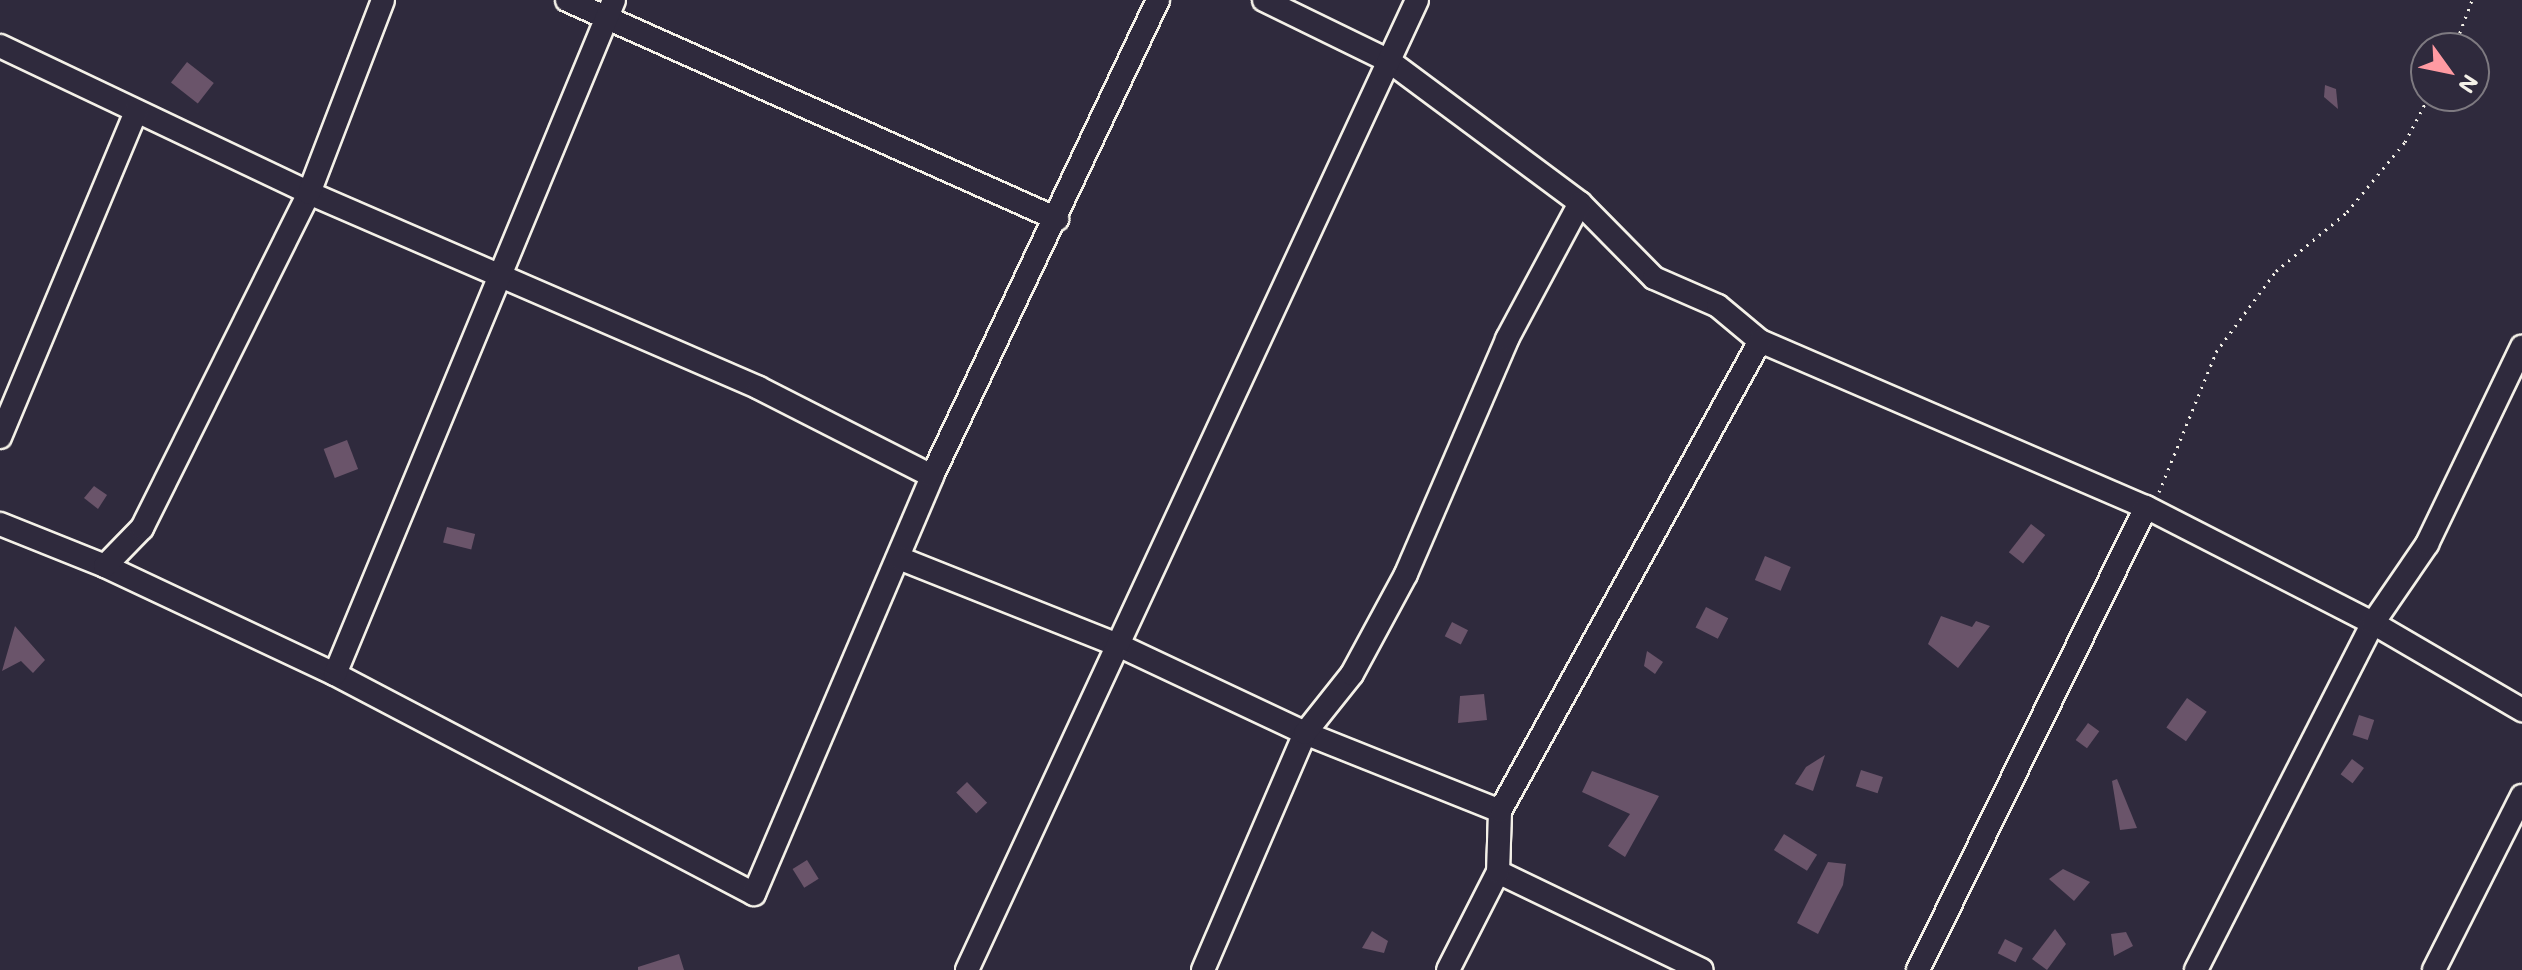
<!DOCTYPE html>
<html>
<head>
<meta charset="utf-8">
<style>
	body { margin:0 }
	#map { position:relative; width:2522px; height:970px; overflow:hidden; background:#2f2a3d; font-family:Mali,sans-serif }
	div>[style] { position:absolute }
	.building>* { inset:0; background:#6a546a; transform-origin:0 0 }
	.path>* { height:3px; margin-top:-1.5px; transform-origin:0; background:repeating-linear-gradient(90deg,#f4f1e8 0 2px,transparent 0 8px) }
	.roads { filter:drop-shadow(2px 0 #f4f1e8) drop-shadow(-2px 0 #f4f1e8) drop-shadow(0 2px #f4f1e8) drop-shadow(0 -2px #f4f1e8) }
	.street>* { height:22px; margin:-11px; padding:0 11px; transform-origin:11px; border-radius:11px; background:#2f2a3d }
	span { translate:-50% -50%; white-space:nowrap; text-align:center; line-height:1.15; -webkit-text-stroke:6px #2f2a3d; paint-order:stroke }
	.north { position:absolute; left:2410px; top:32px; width:80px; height:80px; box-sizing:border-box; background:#2f2a3d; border:2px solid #7e7a81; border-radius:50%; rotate:123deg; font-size:22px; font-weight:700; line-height:32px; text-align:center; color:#f4f1e8 }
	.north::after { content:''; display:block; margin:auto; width:28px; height:36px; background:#ff9aa2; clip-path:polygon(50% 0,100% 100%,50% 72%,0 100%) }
</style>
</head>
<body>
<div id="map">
	<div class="building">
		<div style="left:187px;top:62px;width:34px;height:26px;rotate:38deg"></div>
		<div style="clip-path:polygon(2325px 85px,2336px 89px,2338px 109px,2324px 97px)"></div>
		<div style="left:347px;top:440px;width:31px;height:25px;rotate:69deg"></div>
		<div style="clip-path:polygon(94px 486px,107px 495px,98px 509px,84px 498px)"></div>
		<div style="left:2031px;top:524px;width:18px;height:36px;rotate:38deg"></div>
		<div style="left:447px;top:527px;width:29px;height:16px;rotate:14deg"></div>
		<div style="left:1765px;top:556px;width:28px;height:26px;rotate:23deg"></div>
		<div style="left:1706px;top:607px;width:25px;height:23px;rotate:27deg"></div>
		<div style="clip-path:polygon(1941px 616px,1972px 627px,1976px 621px,1990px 626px,1958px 668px,1928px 644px)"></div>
		<div style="left:1452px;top:622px;width:18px;height:16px;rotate:27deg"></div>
		<div style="clip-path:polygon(15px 626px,45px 660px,33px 673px,21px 661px,2px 671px)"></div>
		<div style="clip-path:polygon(1647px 651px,1663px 662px,1655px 674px,1644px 666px)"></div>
		<div style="clip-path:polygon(1484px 694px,1487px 720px,1458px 723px,1460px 696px)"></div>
		<div style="left:2187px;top:698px;width:24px;height:36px;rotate:35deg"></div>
		<div style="left:2359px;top:715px;width:16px;height:21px;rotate:18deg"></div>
		<div style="left:2088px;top:723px;width:14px;height:21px;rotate:36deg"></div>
		<div style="clip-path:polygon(1825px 755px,1813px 791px,1795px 784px,1806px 767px)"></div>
		<div style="left:2352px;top:759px;width:15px;height:19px;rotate:37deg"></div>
		<div style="left:1861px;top:770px;width:23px;height:17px;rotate:18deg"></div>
		<div style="clip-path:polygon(1592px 771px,1659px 796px,1625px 857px,1608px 846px,1630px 814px,1582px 792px)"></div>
		<div style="clip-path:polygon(2117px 779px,2137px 828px,2120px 830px,2112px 781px)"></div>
		<div style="left:967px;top:782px;width:29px;height:15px;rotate:46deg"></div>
		<div style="left:1784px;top:834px;width:39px;height:19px;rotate:32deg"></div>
		<div style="left:807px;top:860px;width:22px;height:17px;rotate:58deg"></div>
		<div style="clip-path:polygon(1828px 862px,1846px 864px,1843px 885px,1818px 934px,1797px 923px)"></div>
		<div style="clip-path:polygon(2063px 869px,2090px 882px,2074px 901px,2049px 879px)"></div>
		<div style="clip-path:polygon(2055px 929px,2066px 944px,2047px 970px,2032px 959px)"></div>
		<div style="clip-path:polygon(1372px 931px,1388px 941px,1384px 953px,1362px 948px)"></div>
		<div style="clip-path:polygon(2126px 932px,2133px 946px,2114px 956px,2111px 934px)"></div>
		<div style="left:2005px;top:939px;width:20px;height:16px;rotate:27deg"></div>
		<div style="clip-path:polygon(679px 954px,684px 970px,638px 970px,638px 967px)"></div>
	</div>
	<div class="path">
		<div style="left:2454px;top:48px;width:51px;rotate:-69.4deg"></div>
		<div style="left:2159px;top:492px;width:151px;rotate:-67.8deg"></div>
		<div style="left:2216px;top:352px;width:101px;rotate:-53.5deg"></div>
		<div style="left:2276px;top:271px;width:92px;rotate:-39.7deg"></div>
		<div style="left:2347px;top:212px;width:91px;rotate:-50.4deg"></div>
		<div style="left:2405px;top:142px;width:52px;rotate:-62.4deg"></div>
	</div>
	<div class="roads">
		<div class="street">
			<div style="left:567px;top:0;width:537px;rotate:24.08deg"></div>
			<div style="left:1264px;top:0;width:139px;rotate:26deg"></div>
			<div style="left:1389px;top:61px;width:238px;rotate:36.6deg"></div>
			<div style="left:1580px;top:203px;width:105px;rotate:45.4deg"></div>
			<div style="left:1654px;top:278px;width:70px;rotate:23.6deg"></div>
			<div style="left:1718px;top:306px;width:55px;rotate:39.8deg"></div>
			<div style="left:1760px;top:341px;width:420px;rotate:23.3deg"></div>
			<div style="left:2146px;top:507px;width:255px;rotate:27.1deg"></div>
			<div style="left:2373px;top:623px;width:173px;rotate:30.3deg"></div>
			<div style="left:0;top:46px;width:342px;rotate:25.4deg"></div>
			<div style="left:309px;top:193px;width:490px;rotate:23.4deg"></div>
			<div style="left:759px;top:388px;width:194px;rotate:27deg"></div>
			<div style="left:0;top:437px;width:352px;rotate:-67.3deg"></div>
			<div style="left:0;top:524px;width:113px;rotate:21.8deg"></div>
			<div style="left:105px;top:566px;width:254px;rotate:25.2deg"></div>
			<div style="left:335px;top:674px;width:473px;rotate:27.7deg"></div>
			<div style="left:754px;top:894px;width:454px;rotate:-66.9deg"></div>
			<div style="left:932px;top:476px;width:527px;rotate:-64.6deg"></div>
			<div style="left:899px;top:558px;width:236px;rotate:21.7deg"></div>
			<div style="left:1118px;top:645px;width:207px;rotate:25.2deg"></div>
			<div style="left:1305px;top:733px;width:210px;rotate:21.8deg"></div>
			<div style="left:105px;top:566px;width:53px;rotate:-45.8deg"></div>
			<div style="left:142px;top:528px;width:374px;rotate:-63.5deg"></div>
			<div style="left:309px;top:193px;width:207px;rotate:-69deg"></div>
			<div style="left:335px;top:674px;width:729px;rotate:-67.51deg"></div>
			<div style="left:1498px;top:872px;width:226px;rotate:25.7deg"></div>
			<div style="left:967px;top:970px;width:1069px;rotate:-65.11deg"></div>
			<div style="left:1203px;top:970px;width:258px;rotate:-66.7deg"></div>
			<div style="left:1305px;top:733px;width:75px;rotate:-51.5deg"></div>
			<div style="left:1352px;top:674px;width:114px;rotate:-61.6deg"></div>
			<div style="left:1406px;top:574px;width:256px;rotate:-66.7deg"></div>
			<div style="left:1507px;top:339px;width:154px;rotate:-61.8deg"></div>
			<div style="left:1448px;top:970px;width:110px;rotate:-63deg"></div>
			<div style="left:1498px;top:872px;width:61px;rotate:-88.1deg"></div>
			<div style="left:1500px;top:811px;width:537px;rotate:-61.05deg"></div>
			<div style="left:1918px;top:970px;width:516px;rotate:-63.78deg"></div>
			<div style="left:2196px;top:970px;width:390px;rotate:-63deg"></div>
			<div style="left:2373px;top:623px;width:96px;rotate:-55.6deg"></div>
			<div style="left:2427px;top:544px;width:219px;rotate:-64.3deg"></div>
			<div style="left:2434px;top:970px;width:195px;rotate:-63.2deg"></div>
		</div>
	</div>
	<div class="north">N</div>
</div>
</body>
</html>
